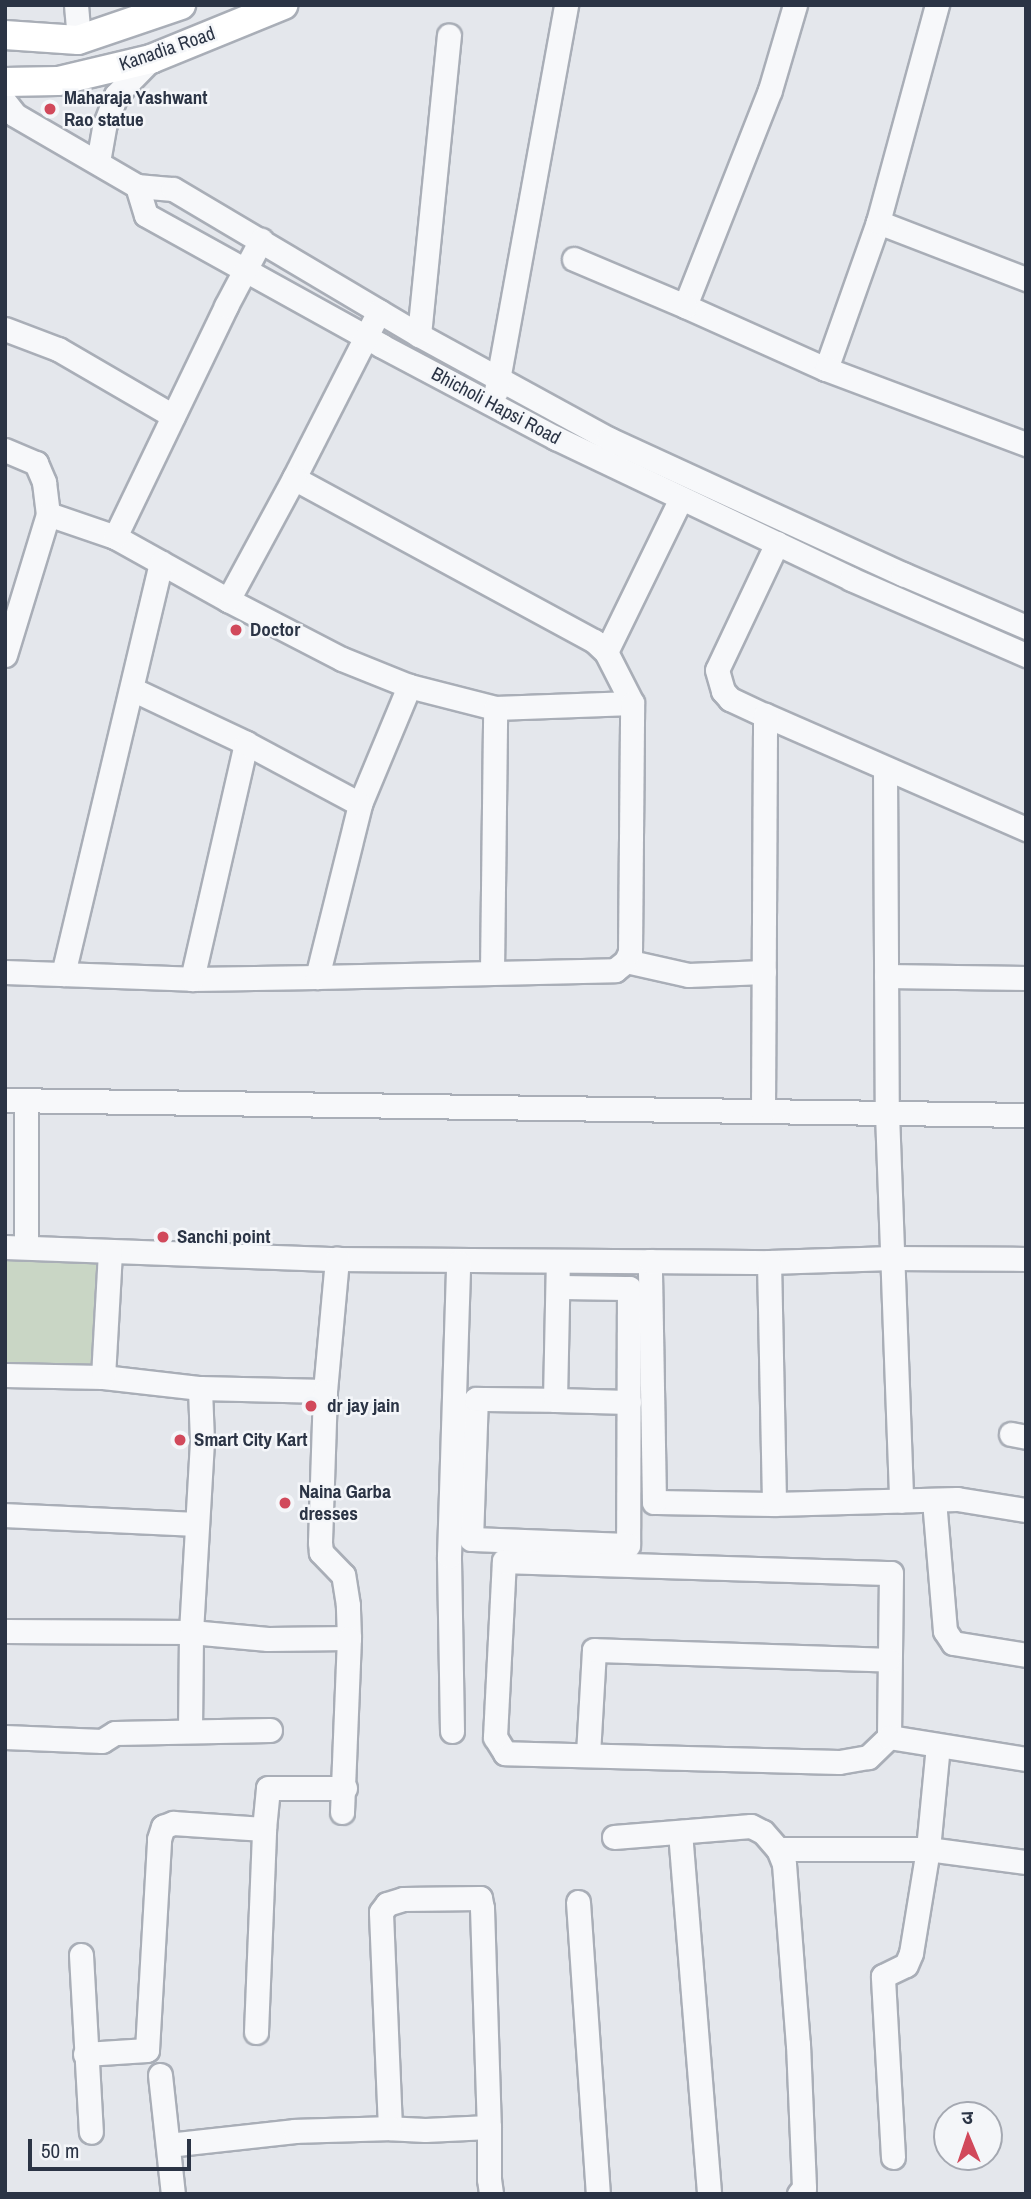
<!DOCTYPE html>
<html>
<head>
<meta charset="utf-8">
<style>
	body { margin:0 }
	#map { position:relative; width:1031px; height:2199px; overflow:hidden; background:#e4e7ec; font-family:"Archivo Narrow","Noto Sans Devanagari",sans-serif }
	div>[style] { position:absolute }
	.green>* { inset:0; background:#c9d6c5; transform-origin:0 0 }
	.roads { filter:drop-shadow(2px 0 #a9aeb7) drop-shadow(-2px 0 #a9aeb7) drop-shadow(0 2px #a9aeb7) drop-shadow(0 -2px #a9aeb7) }
	.minor>* { height:23px; margin:-11.5px; padding:0 11.5px; transform-origin:11.5px; border-radius:11.5px; background:#f7f8fa }
	.major>* { height:28px; margin:-14px; padding:0 14px; transform-origin:14px; border-radius:14px; background:#fff }
	.dots>* { width:19px; height:19px; translate:-50% -50%; box-sizing:border-box; border:4px solid #f4f6f9; border-radius:50% }
	span { translate:-50% -50%; white-space:nowrap; text-align:center; line-height:1.15; -webkit-text-stroke:5px #f4f6f9; paint-order:stroke }
	.street-label { font-size:19px; color:#2b3445 }
	.poi-label { font-size:19px; color:#2b3445; font-weight:700 }
	.left { translate:0 -50%; text-align:left }
	.frame { position:absolute; inset:0; border:7px solid #2b3445; pointer-events:none }
	.north { position:absolute; left:933px; top:2101px; width:70px; height:70px; box-sizing:border-box; background:#f4f6f9; border:2px solid #a4a8b1; border-radius:50%; rotate:358deg; font-size:19px; font-weight:700; line-height:28px; text-align:center; color:#2b3445 }
	.north::after { content:''; display:block; margin:auto; width:24px; height:32px; background:#d1495b; clip-path:polygon(50% 0,100% 100%,50% 72%,0 100%) }
	.scale { position:absolute; left:28px; top:2139px; width:163px; height:32px; box-sizing:border-box; border:4px solid #2b3445; border-top:0; padding-left:9px; font-size:21px; line-height:24px; white-space:nowrap; color:#2b3445; -webkit-text-stroke:5px #f4f6f9; paint-order:stroke }
</style>
</head>
<body>
<div id="map">
	<div class="green">
		<div style="left:5px;top:1249px;width:105px;height:126px;rotate:2deg"></div>
	</div>
	<div class="roads">
		<div class="minor">
			<div style="left:76px;top:5px;width:34px;rotate:85deg"></div>
			<div style="left:795px;top:5px;width:89px;rotate:106.4deg"></div>
			<div style="left:770px;top:90px;width:232px;rotate:111.5deg"></div>
			<div style="left:685px;top:306px;width:154px;rotate:24.1deg"></div>
			<div style="left:826px;top:369px;width:156px;rotate:-70.5deg"></div>
			<div style="left:878px;top:222px;width:159px;rotate:21.1deg"></div>
			<div style="left:5px;top:102px;width:16px;rotate:52deg"></div>
			<div style="left:15px;top:115px;width:141px;rotate:30.2deg"></div>
			<div style="left:137px;top:186px;width:30px;rotate:73deg"></div>
			<div style="left:146px;top:215px;width:270px;rotate:29deg"></div>
			<div style="left:382px;top:346px;width:197px;rotate:27.9deg"></div>
			<div style="left:556px;top:438px;width:327px;rotate:25.5deg"></div>
			<div style="left:851px;top:579px;width:191px;rotate:23.5deg"></div>
			<div style="left:98px;top:162px;width:39px;rotate:-80deg"></div>
			<div style="left:105px;top:124px;width:31px;rotate:-69deg"></div>
			<div style="left:116px;top:95px;width:50px;rotate:-45.8deg"></div>
			<div style="left:137px;top:186px;width:36px;rotate:5deg"></div>
			<div style="left:173px;top:189px;width:286px;rotate:30.7deg"></div>
			<div style="left:419px;top:335px;width:217px;rotate:28.7deg"></div>
			<div style="left:609px;top:439px;width:324px;rotate:24.7deg"></div>
			<div style="left:903px;top:574px;width:134px;rotate:23.3deg"></div>
			<div style="left:878px;top:222px;width:225px;rotate:-74.8deg"></div>
			<div style="left:574px;top:259px;width:121px;rotate:22.9deg"></div>
			<div style="left:5px;top:329px;width:57px;rotate:20.7deg"></div>
			<div style="left:58px;top:349px;width:133px;rotate:30.2deg"></div>
			<div style="left:419px;top:335px;width:301px;rotate:-84.3deg"></div>
			<div style="left:826px;top:369px;width:214px;rotate:20.6deg"></div>
			<div style="left:496px;top:391px;width:392px;rotate:-79.7deg"></div>
			<div style="left:5px;top:450px;width:34px;rotate:23deg"></div>
			<div style="left:36px;top:463px;width:21px;rotate:67deg"></div>
			<div style="left:44px;top:482px;width:32px;rotate:83deg"></div>
			<div style="left:115px;top:537px;width:129px;rotate:29.1deg"></div>
			<div style="left:228px;top:600px;width:128px;rotate:27.4deg"></div>
			<div style="left:342px;top:659px;width:72px;rotate:21.9deg"></div>
			<div style="left:409px;top:686px;width:89px;rotate:14.3deg"></div>
			<div style="left:495px;top:708px;width:137px;rotate:-2.1deg"></div>
			<div style="left:632px;top:703px;width:57px;rotate:-117deg"></div>
			<div style="left:606px;top:652px;width:16px;rotate:-137deg"></div>
			<div style="left:594px;top:641px;width:341px;rotate:-151.5deg"></div>
			<div style="left:294px;top:478px;width:187px;rotate:-63deg"></div>
			<div style="left:777px;top:543px;width:140px;rotate:115.3deg"></div>
			<div style="left:717px;top:670px;width:22px;rotate:74deg"></div>
			<div style="left:723px;top:691px;width:11px;rotate:49deg"></div>
			<div style="left:730px;top:699px;width:38px;rotate:25deg"></div>
			<div style="left:765px;top:715px;width:285px;rotate:23.6deg"></div>
			<div style="left:228px;top:600px;width:139px;rotate:-61.6deg"></div>
			<div style="left:606px;top:652px;width:171px;rotate:-64deg"></div>
			<div style="left:5px;top:655px;width:147px;rotate:-73deg"></div>
			<div style="left:48px;top:514px;width:71px;rotate:18.9deg"></div>
			<div style="left:115px;top:537px;width:256px;rotate:-64.3deg"></div>
			<div style="left:226px;top:306px;width:75px;rotate:-62.1deg"></div>
			<div style="left:132px;top:689px;width:126px;rotate:25.3deg"></div>
			<div style="left:885px;top:769px;width:344px;rotate:89.7deg"></div>
			<div style="left:887px;top:1113px;width:388px;rotate:87.9deg"></div>
			<div style="left:626px;top:961px;width:64px;rotate:12.7deg"></div>
			<div style="left:688px;top:975px;width:76px;rotate:-2.3deg"></div>
			<div style="left:492px;top:971px;width:263px;rotate:-89.3deg"></div>
			<div style="left:5px;top:972px;width:187px;rotate:2.1deg"></div>
			<div style="left:192px;top:979px;width:125px;rotate:-0.9deg"></div>
			<div style="left:317px;top:977px;width:178px;rotate:-76deg"></div>
			<div style="left:360px;top:804px;width:128px;rotate:-67.4deg"></div>
			<div style="left:63px;top:974px;width:423px;rotate:-76.6deg"></div>
			<div style="left:886px;top:976px;width:140px;rotate:0.8deg"></div>
			<div style="left:317px;top:977px;width:298px;rotate:-1.3deg"></div>
			<div style="left:615px;top:970px;width:14px;rotate:-39deg"></div>
			<div style="left:626px;top:961px;width:10px;rotate:-66deg"></div>
			<div style="left:630px;top:952px;width:249px;rotate:-89.5deg"></div>
			<div style="left:192px;top:979px;width:242px;rotate:-77.1deg"></div>
			<div style="left:246px;top:743px;width:129px;rotate:28.2deg"></div>
			<div style="left:5px;top:1100px;width:1021px;rotate:0.84deg"></div>
			<div style="left:26px;top:1103px;width:144px;rotate:90deg"></div>
			<div style="left:763px;top:1111px;width:396px;rotate:-89.7deg"></div>
			<div style="left:5px;top:1247px;width:332px;rotate:2.1deg"></div>
			<div style="left:337px;top:1259px;width:313px;rotate:0.4deg"></div>
			<div style="left:769px;top:1262px;width:123px;rotate:-1.9deg"></div>
			<div style="left:892px;top:1258px;width:134px;rotate:0.4deg"></div>
			<div style="left:558px;top:1287px;width:71px;rotate:0.8deg"></div>
			<div style="left:629px;top:1288px;width:257px;rotate:90.2deg"></div>
			<div style="left:628px;top:1545px;width:157px;rotate:-177.8deg"></div>
			<div style="left:471px;top:1539px;width:140px;rotate:-88deg"></div>
			<div style="left:476px;top:1399px;width:79px;rotate:0.7deg"></div>
			<div style="left:555px;top:1400px;width:139px;rotate:-88.8deg"></div>
			<div style="left:5px;top:1375px;width:98px;rotate:1.2deg"></div>
			<div style="left:103px;top:1377px;width:98px;rotate:6.5deg"></div>
			<div style="left:200px;top:1388px;width:125px;rotate:1.4deg"></div>
			<div style="left:325px;top:1391px;width:133px;rotate:-84.8deg"></div>
			<div style="left:103px;top:1377px;width:125px;rotate:-86.8deg"></div>
			<div style="left:555px;top:1400px;width:74px;rotate:1.5deg"></div>
			<div style="left:1011px;top:1434px;width:15px;rotate:11deg"></div>
			<div style="left:934px;top:1500px;width:131px;rotate:85.2deg"></div>
			<div style="left:945px;top:1631px;width:14px;rotate:56deg"></div>
			<div style="left:953px;top:1643px;width:74px;rotate:9.3deg"></div>
			<div style="left:774px;top:1504px;width:120px;rotate:-179deg"></div>
			<div style="left:654px;top:1502px;width:241px;rotate:-91deg"></div>
			<div style="left:650px;top:1261px;width:119px;rotate:0.5deg"></div>
			<div style="left:769px;top:1262px;width:242px;rotate:88.8deg"></div>
			<div style="left:774px;top:1504px;width:183px;rotate:-1.6deg"></div>
			<div style="left:957px;top:1499px;width:70px;rotate:9.1deg"></div>
			<div style="left:5px;top:1515px;width:191px;rotate:2.7deg"></div>
			<div style="left:5px;top:1631px;width:186px;rotate:0.3deg"></div>
			<div style="left:191px;top:1632px;width:77px;rotate:5.2deg"></div>
			<div style="left:268px;top:1639px;width:81px;rotate:-0.7deg"></div>
			<div style="left:349px;top:1638px;width:33px;rotate:-92deg"></div>
			<div style="left:348px;top:1605px;width:30px;rotate:-99deg"></div>
			<div style="left:343px;top:1575px;width:32px;rotate:-134deg"></div>
			<div style="left:321px;top:1552px;width:10px;rotate:-96deg"></div>
			<div style="left:320px;top:1542px;width:151px;rotate:-88.1deg"></div>
			<div style="left:190px;top:1730px;width:98px;rotate:-89.4deg"></div>
			<div style="left:191px;top:1632px;width:191px;rotate:-86.7deg"></div>
			<div style="left:202px;top:1441px;width:53px;rotate:-92.2deg"></div>
			<div style="left:452px;top:1731px;width:175px;rotate:-91deg"></div>
			<div style="left:449px;top:1556px;width:294px;rotate:-88.2deg"></div>
			<div style="left:5px;top:1737px;width:97px;rotate:2.4deg"></div>
			<div style="left:102px;top:1741px;width:15px;rotate:-32deg"></div>
			<div style="left:115px;top:1733px;width:155px;rotate:-1.1deg"></div>
			<div style="left:889px;top:1737px;width:29px;rotate:136deg"></div>
			<div style="left:868px;top:1757px;width:29px;rotate:170deg"></div>
			<div style="left:839px;top:1762px;width:334px;rotate:-178.5deg"></div>
			<div style="left:505px;top:1753px;width:19px;rotate:-122deg"></div>
			<div style="left:495px;top:1737px;width:176px;rotate:-87.1deg"></div>
			<div style="left:504px;top:1561px;width:387px;rotate:1.8deg"></div>
			<div style="left:891px;top:1573px;width:164px;rotate:90.7deg"></div>
			<div style="left:889px;top:1737px;width:139px;rotate:9.1deg"></div>
			<div style="left:588px;top:1754px;width:104px;rotate:-86.7deg"></div>
			<div style="left:594px;top:1650px;width:294px;rotate:1.9deg"></div>
			<div style="left:342px;top:1812px;width:174px;rotate:-87.7deg"></div>
			<div style="left:680px;top:1832px;width:363px;rotate:85.4deg"></div>
			<div style="left:614px;top:1837px;width:137px;rotate:-4.6deg"></div>
			<div style="left:751px;top:1826px;width:13px;rotate:27deg"></div>
			<div style="left:763px;top:1832px;width:23px;rotate:49deg"></div>
			<div style="left:778px;top:1849px;width:16px;rotate:68deg"></div>
			<div style="left:784px;top:1864px;width:181px;rotate:85.6deg"></div>
			<div style="left:798px;top:2044px;width:144px;rotate:87.6deg"></div>
			<div style="left:804px;top:2188px;width:8px;rotate:130deg"></div>
			<div style="left:778px;top:1849px;width:150px"></div>
			<div style="left:928px;top:1849px;width:99px;rotate:7.6deg"></div>
			<div style="left:578px;top:1902px;width:293px;rotate:86.1deg"></div>
			<div style="left:81px;top:1955px;width:177px;rotate:86.8deg"></div>
			<div style="left:256px;top:2032px;width:203px;rotate:-87.7deg"></div>
			<div style="left:85px;top:2054px;width:62px;rotate:-3.7deg"></div>
			<div style="left:147px;top:2050px;width:211px;rotate:-86.7deg"></div>
			<div style="left:159px;top:1839px;width:13px;rotate:-72deg"></div>
			<div style="left:163px;top:1827px;width:11px;rotate:-22deg"></div>
			<div style="left:173px;top:1823px;width:91px;rotate:3.8deg"></div>
			<div style="left:264px;top:1829px;width:41px;rotate:-84.4deg"></div>
			<div style="left:268px;top:1788px;width:77px"></div>
			<div style="left:160px;top:2075px;width:120px;rotate:83.8deg"></div>
			<div style="left:489px;top:2127px;width:64px;rotate:177.3deg"></div>
			<div style="left:425px;top:2130px;width:35px;rotate:-177deg"></div>
			<div style="left:390px;top:2128px;width:216px;rotate:-92.4deg"></div>
			<div style="left:381px;top:1912px;width:10px;rotate:-53deg"></div>
			<div style="left:387px;top:1904px;width:17px;rotate:-17deg"></div>
			<div style="left:403px;top:1899px;width:77px;rotate:-0.7deg"></div>
			<div style="left:480px;top:1898px;width:10px;rotate:79deg"></div>
			<div style="left:482px;top:1908px;width:219px;rotate:88.2deg"></div>
			<div style="left:489px;top:2127px;width:52px;rotate:90deg"></div>
			<div style="left:489px;top:2179px;width:15px;rotate:82deg"></div>
			<div style="left:168px;top:2145px;width:128px;rotate:-6.3deg"></div>
			<div style="left:295px;top:2131px;width:95px;rotate:-1.8deg"></div>
			<div style="left:893px;top:2157px;width:181px;rotate:-93.2deg"></div>
			<div style="left:883px;top:1976px;width:25px;rotate:-26deg"></div>
			<div style="left:906px;top:1965px;width:13px;rotate:-67deg"></div>
			<div style="left:911px;top:1953px;width:105px;rotate:-80.7deg"></div>
			<div style="left:928px;top:1849px;width:103px;rotate:-84.5deg"></div>
		</div>
		<div class="major">
			<div style="left:5px;top:35px;width:73px;rotate:3.9deg"></div>
			<div style="left:78px;top:40px;width:109px;rotate:-18.8deg"></div>
			<div style="left:5px;top:82px;width:53px;rotate:-1.1deg"></div>
			<div style="left:58px;top:81px;width:96px;rotate:-13.3deg"></div>
			<div style="left:151px;top:59px;width:143px;rotate:-22.2deg"></div>
		</div>
	</div>
	<div class="dots">
		<div style="left:50px;top:109px;background:#d1495b"></div>
		<div style="left:236px;top:630px;background:#d1495b"></div>
		<div style="left:163px;top:1237px;background:#d1495b"></div>
		<div style="left:311px;top:1406px;background:#d1495b"></div>
		<div style="left:180px;top:1440px;background:#d1495b"></div>
		<div style="left:285px;top:1503px;background:#d1495b"></div>
	</div>
	<div class="street-label">
		<span style="left:167px;top:49px;rotate:-19deg">Kanadia Road</span>
		<span style="left:496px;top:406px;rotate:28deg">Bhicholi Hapsi Road</span>
	</div>
	<div class="poi-label">
		<span class="left" style="left:64px;top:109px">Maharaja Yashwant<br>Rao statue</span>
		<span class="left" style="left:250px;top:630px">Doctor</span>
		<span class="left" style="left:177px;top:1237px">Sanchi point</span>
		<span class="left" style="left:327px;top:1406px">dr jay jain</span>
		<span class="left" style="left:194px;top:1440px">Smart City Kart</span>
		<span class="left" style="left:299px;top:1503px">Naina Garba<br>dresses</span>
	</div>
	<div class="frame"></div>
	<div class="north">उ</div>
	<div class="scale">50 m</div>
</div>
</body>
</html>
